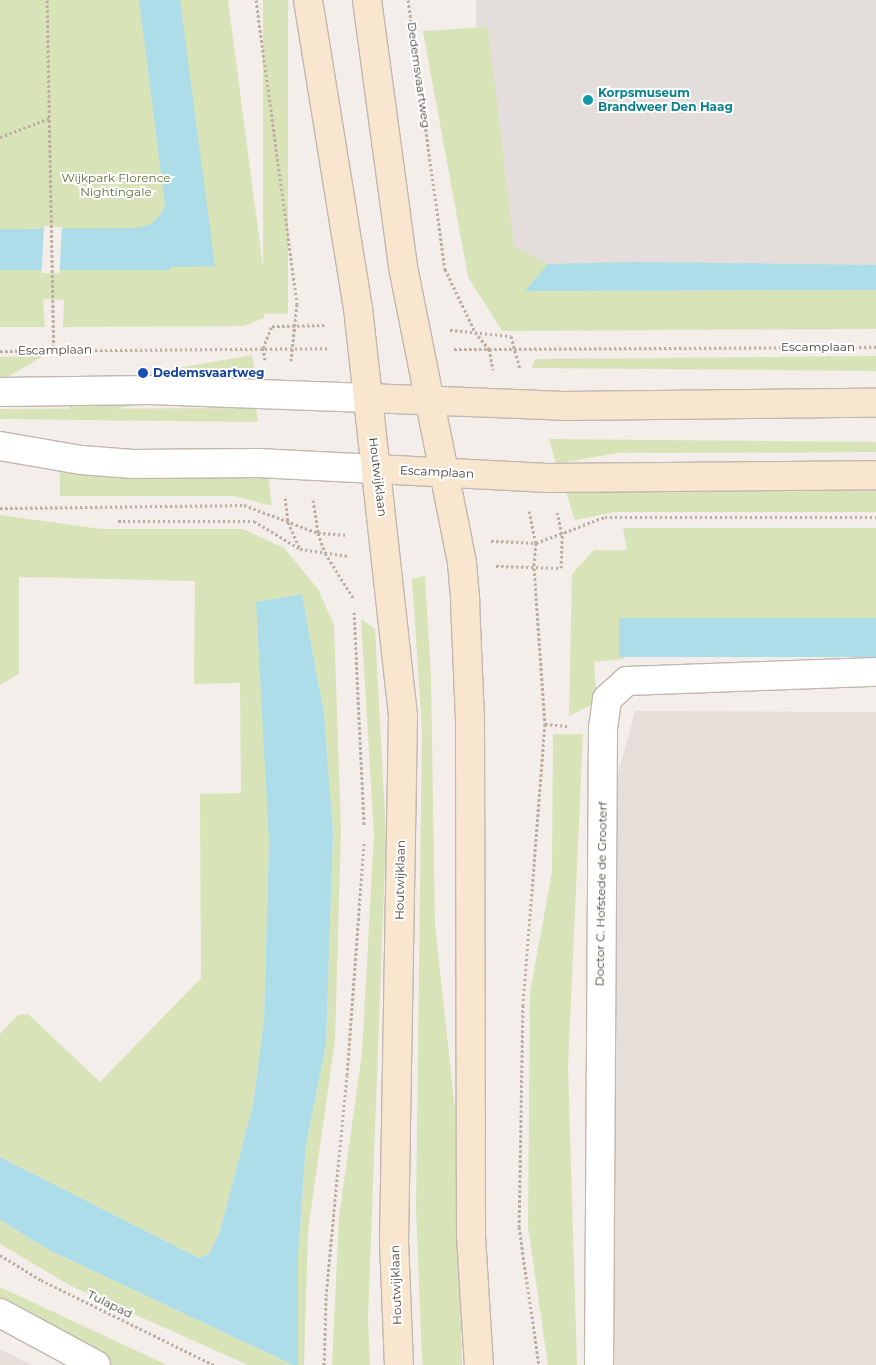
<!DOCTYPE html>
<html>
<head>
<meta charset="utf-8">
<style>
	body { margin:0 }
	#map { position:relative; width:876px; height:1365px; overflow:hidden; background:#f3eeea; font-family:Montserrat,sans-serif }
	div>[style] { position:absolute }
	.residential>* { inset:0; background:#e6dfd9 }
	.industrial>* { inset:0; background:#e3dedb; transform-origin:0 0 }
	.green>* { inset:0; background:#d8e3b7; transform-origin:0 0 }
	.water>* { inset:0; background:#addde9; transform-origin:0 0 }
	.pier>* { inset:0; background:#f3eeea; transform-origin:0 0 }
	.path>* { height:3px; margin-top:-1.5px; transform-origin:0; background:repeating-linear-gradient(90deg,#beada0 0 2.5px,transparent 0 5px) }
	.roads { filter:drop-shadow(1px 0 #c1b7b0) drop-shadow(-1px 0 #c1b7b0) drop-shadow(0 1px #c1b7b0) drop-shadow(0 -1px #c1b7b0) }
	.minor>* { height:28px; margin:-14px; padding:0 14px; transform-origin:14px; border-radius:14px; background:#fff }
	.secondary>* { height:28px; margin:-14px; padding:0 14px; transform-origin:14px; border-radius:14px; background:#f9e6ce }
	.dots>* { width:14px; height:14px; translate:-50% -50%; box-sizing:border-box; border:2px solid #fff; border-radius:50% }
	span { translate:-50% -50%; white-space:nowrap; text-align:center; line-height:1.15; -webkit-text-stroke:4px #fff; paint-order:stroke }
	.street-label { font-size:12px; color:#463e39 }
	.culture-label { font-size:12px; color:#0d838f; font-weight:700 }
	.left { translate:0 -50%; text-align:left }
	.park-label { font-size:12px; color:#587232 }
	.transit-label { font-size:12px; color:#164399; font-weight:700 }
</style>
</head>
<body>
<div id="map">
	<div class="residential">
		<div style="clip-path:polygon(635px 711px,876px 712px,876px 1365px,610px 1365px,611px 800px)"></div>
		<div style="clip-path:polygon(0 1349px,32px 1365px,0 1365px)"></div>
	</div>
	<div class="industrial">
		<div style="left:476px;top:0;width:400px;height:283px"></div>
	</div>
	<div class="green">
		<div style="clip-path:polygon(0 0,228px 0,266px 291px,264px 318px,244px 326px,63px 327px,64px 300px,43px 299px,45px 327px,0 327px)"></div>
		<div style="left:263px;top:0;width:25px;height:314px"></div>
		<div style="clip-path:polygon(488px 27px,514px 246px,548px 264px,526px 291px,876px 290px,876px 329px,502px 331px,468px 277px,423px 31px)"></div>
		<div style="left:252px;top:355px;width:29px;height:189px;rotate:80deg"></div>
		<div style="clip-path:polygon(44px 356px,0 381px,0 357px)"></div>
		<div style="clip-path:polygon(876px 356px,876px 371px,532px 368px,535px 359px)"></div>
		<div style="clip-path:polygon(256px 408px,258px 422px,0 419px,0 409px)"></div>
		<div style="clip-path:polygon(549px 439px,876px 442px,876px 452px,616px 453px,556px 464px)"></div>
		<div style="clip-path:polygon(60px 471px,110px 475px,268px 476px,272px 506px,234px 496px,60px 496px)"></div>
		<div style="clip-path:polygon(876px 491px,876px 512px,615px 512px,575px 520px,566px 492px)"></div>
		<div style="clip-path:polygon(0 515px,101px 529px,243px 529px,284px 548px,318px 589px,334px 625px,341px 831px,335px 1040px,308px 1231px,304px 1365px,298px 1365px,298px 1256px,306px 1145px,326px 1045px,333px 833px,324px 714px,302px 594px,269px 840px,264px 1020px,253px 1105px,220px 1231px,209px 1254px,199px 1258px,0 1157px,0 1034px,18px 1015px,28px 1014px,100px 1082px,201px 978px,200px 794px,241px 793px,240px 683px,194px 684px,195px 581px,19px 577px,19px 674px,0 685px)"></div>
		<div style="clip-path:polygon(623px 528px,876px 528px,876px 618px,620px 620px,624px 659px,594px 662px,597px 702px,569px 716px,572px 574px,594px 550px,627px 550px)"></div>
		<div style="clip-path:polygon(425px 576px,431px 677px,435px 924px,455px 1110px,462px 1365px,423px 1365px,422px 1359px,416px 1209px,422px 731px,412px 579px)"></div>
		<div style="clip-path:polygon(361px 619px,375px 629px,386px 834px,368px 1319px,370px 1365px,332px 1365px,339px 1217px,362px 1053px,374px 835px)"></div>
		<div style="clip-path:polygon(553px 734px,583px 734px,568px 1066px,577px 1365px,548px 1365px,528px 1227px,530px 993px,552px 872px)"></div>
		<div style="clip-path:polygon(0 1220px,49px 1250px,293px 1365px,248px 1365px,71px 1286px,0 1244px)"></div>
		<div style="clip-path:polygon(0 1287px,167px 1365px,93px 1365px,0 1318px)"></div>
	</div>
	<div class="water">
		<div style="clip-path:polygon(139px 0,180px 0,215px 266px,171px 267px,170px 270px,0 270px,0 229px,137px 228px,151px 224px,161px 214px,165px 205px)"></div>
		<div style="clip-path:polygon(634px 262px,876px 265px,876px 290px,525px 291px,548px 264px)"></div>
		<div style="clip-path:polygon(302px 594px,324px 714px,333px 833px,326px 1045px,306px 1145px,298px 1256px,298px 1365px,293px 1365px,49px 1250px,0 1220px,0 1157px,199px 1258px,209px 1254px,220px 1231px,253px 1105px,264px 1020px,269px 840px,256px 602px)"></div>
		<div style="left:876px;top:618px;width:39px;height:257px;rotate:90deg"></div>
	</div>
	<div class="pier">
		<div style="left:44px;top:226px;width:18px;height:47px;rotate:3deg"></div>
	</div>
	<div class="path">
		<div style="left:47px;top:0;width:349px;rotate:88.9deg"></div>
		<div style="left:256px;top:0;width:307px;rotate:82.3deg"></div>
		<div style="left:297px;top:304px;width:57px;rotate:96deg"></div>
		<div style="left:408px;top:0;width:272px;rotate:82.2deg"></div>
		<div style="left:445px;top:269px;width:70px;rotate:64.5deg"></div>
		<div style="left:475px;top:332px;width:22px;rotate:51deg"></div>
		<div style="left:489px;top:349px;width:21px;rotate:79deg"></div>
		<div style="left:0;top:137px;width:53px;rotate:-20.8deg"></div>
		<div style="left:450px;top:330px;width:61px;rotate:5.6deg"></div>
		<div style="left:511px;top:336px;width:34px;rotate:75deg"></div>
		<div style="left:454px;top:349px;width:422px;rotate:-0.3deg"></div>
		<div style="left:0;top:351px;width:328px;rotate:-0.5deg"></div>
		<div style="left:265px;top:360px;width:12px;rotate:-99deg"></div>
		<div style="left:263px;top:348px;width:24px;rotate:-68deg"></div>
		<div style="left:272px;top:326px;width:54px;rotate:-1.1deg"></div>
		<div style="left:285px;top:498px;width:24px;rotate:83deg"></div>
		<div style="left:288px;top:522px;width:30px;rotate:66deg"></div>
		<div style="left:313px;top:500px;width:33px;rotate:81deg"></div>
		<div style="left:318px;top:533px;width:21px;rotate:71deg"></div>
		<div style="left:325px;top:553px;width:54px;rotate:57.8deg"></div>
		<div style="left:0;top:508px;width:244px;rotate:-0.7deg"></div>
		<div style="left:244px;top:505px;width:79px;rotate:20.7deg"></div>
		<div style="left:318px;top:533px;width:30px;rotate:4deg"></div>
		<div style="left:529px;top:511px;width:33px;rotate:78deg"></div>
		<div style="left:536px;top:543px;width:25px;rotate:95deg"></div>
		<div style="left:534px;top:568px;width:156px;rotate:86deg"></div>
		<div style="left:545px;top:724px;width:282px;rotate:94.5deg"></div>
		<div style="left:523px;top:1005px;width:222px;rotate:91deg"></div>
		<div style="left:519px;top:1227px;width:139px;rotate:81.8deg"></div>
		<div style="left:118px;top:521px;width:136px"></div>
		<div style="left:254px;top:521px;width:54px;rotate:31.3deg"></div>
		<div style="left:300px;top:549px;width:50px;rotate:8deg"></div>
		<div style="left:491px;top:541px;width:45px;rotate:2.5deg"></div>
		<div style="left:536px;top:543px;width:74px;rotate:-20.6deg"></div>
		<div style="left:605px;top:517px;width:271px"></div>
		<div style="left:496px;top:566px;width:65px;rotate:1.8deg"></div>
		<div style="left:561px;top:568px;width:34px;rotate:-88deg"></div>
		<div style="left:562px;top:534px;width:22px;rotate:-103deg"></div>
		<div style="left:354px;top:612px;width:214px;rotate:87.3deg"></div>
		<div style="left:545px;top:724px;width:25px;rotate:5deg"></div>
		<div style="left:0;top:1255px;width:48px;rotate:31.4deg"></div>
		<div style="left:41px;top:1280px;width:193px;rotate:26.2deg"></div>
		<div style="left:324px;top:1365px;width:69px;rotate:-88.3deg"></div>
		<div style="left:326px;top:1296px;width:222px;rotate:-84.6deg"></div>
		<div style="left:347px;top:1075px;width:234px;rotate:-85.8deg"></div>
	</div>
	<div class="roads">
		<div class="minor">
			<div style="left:0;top:392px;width:150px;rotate:-0.8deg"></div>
			<div style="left:150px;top:390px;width:218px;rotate:2.1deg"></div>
			<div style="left:0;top:446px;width:82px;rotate:9.8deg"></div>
			<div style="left:81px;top:460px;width:52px;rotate:4.4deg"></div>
			<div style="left:133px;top:464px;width:125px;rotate:-0.5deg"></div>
			<div style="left:258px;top:463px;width:118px;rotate:2.9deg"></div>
			<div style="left:0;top:1313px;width:109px;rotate:28.4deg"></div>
			<div style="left:599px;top:1365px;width:637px;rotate:-89.64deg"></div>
			<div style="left:603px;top:728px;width:29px;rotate:-82deg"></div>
			<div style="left:607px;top:699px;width:27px;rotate:-42deg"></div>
			<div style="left:627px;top:681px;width:249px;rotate:-2.1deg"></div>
		</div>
		<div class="secondary">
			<div style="left:308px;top:0;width:312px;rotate:80.8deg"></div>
			<div style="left:358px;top:308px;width:410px;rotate:83.7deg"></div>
			<div style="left:403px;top:716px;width:525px;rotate:90.98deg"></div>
			<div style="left:394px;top:1241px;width:124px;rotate:87.7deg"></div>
			<div style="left:367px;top:0;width:269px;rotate:82.3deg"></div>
			<div style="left:403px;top:267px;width:302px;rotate:78.7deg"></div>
			<div style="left:462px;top:563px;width:38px;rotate:85deg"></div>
			<div style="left:465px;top:601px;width:117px;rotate:87.6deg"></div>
			<div style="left:470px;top:718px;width:518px;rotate:89.89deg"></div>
			<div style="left:471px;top:1236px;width:129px;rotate:86.5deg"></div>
			<div style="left:368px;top:398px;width:196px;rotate:2.3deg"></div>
			<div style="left:564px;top:406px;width:312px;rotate:-0.6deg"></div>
			<div style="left:376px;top:469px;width:172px;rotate:3deg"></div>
			<div style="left:548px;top:478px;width:328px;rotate:-0.5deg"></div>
		</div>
	</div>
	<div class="dots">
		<div style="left:588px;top:100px;background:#0f9aa8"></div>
		<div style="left:143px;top:373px;background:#1a4fb4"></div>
	</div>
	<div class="street-label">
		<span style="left:419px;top:75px;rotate:82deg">Dedemsvaartweg</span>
		<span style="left:818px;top:347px">Escamplaan</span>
		<span style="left:55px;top:350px;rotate:-1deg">Escamplaan</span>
		<span style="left:437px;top:472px;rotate:3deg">Escamplaan</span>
		<span style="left:378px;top:477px;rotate:83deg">Houtwijklaan</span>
		<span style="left:400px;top:880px;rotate:-89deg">Houtwijklaan</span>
		<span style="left:601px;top:894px;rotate:-89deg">Doctor C. Hofstede de Grooterf</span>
		<span style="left:396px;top:1285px;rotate:-92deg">Houtwijklaan</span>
		<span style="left:110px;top:1304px;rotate:26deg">Tulapad</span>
	</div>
	<div class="culture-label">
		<span class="left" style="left:598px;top:100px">Korpsmuseum<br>Brandweer Den Haag</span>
	</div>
	<div class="park-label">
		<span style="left:116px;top:185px">Wijkpark Florence<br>Nightingale</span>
	</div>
	<div class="transit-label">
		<span class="left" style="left:153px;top:373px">Dedemsvaartweg</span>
	</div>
</div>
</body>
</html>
